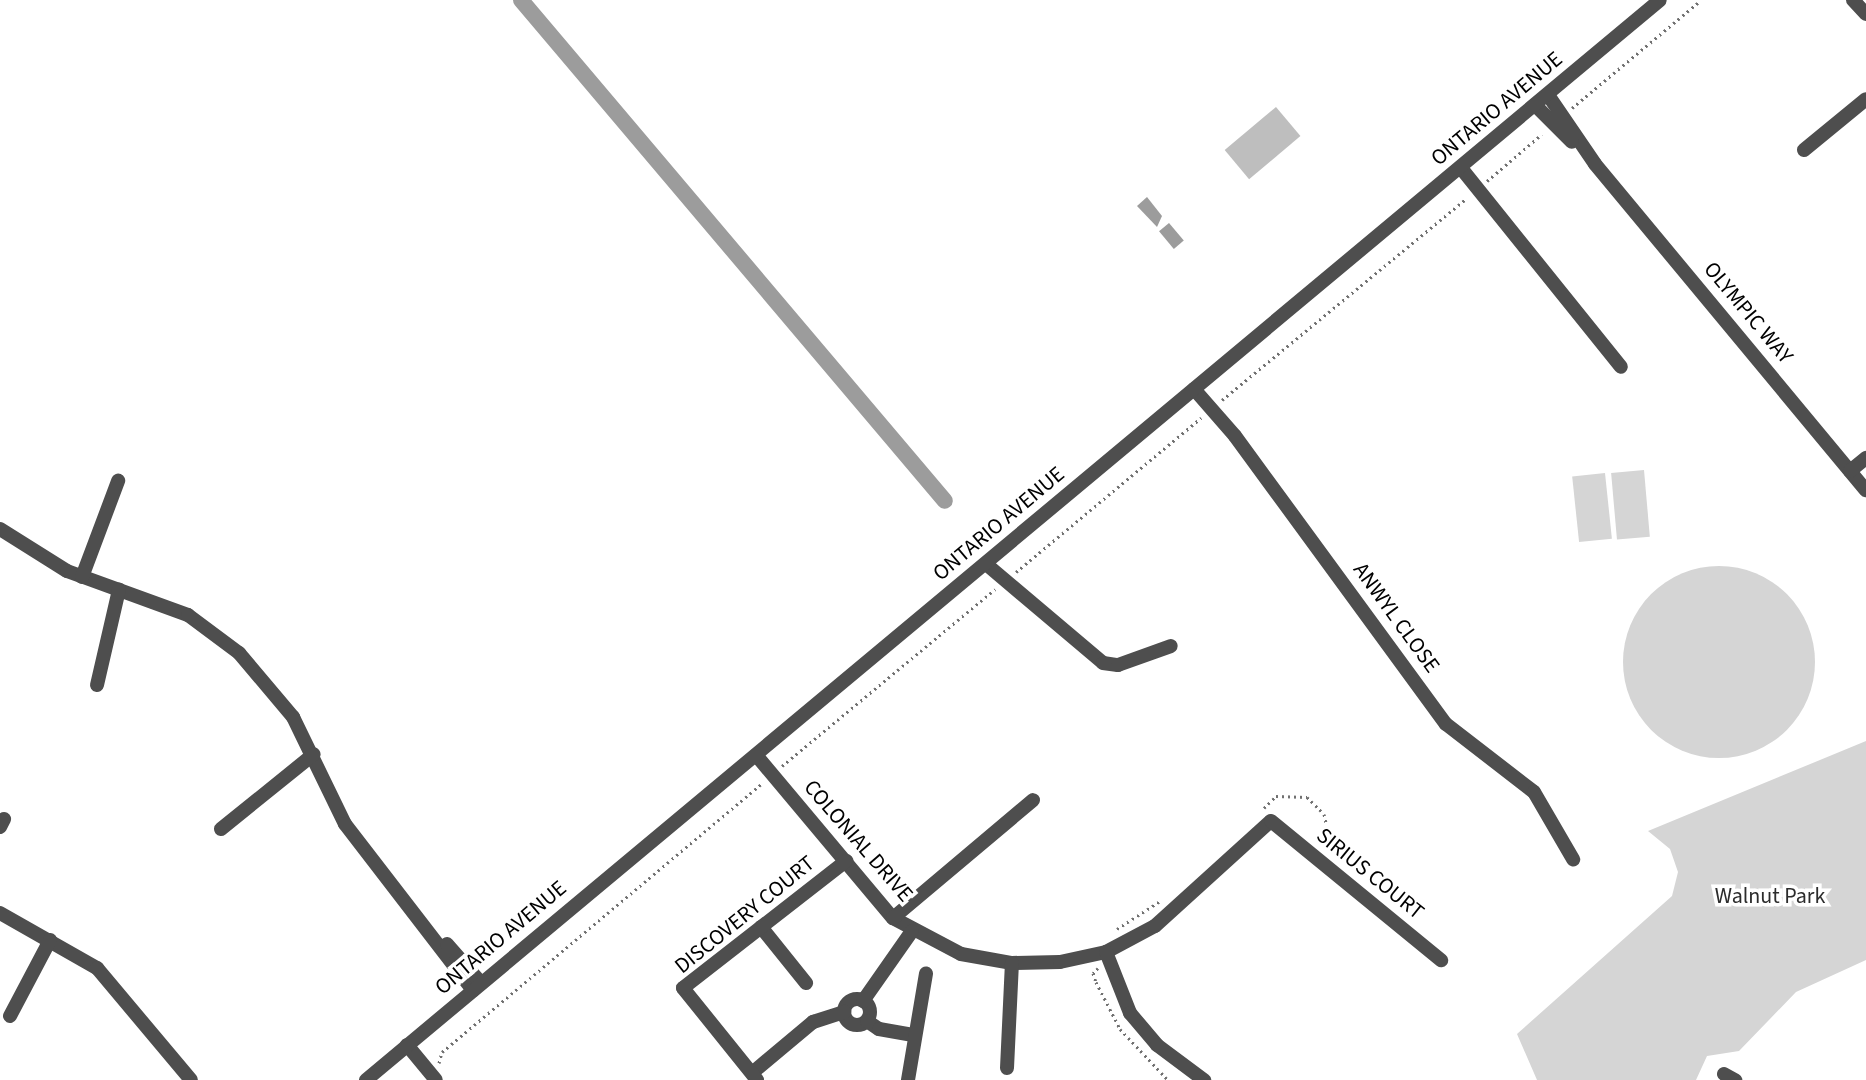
<!DOCTYPE html>
<html>
<head>
<meta charset="utf-8">
<style>
	body { margin:0 }
	#map { position:relative; width:1866px; height:1080px; overflow:hidden; background:#fff; font-family:"Source Sans 3",sans-serif }
	div>[style] { position:absolute }
	.green>* { inset:0; background:#d5d5d5; transform-origin:0 0 }
	.round { border-radius:50% }
	.water>* { inset:0; background:#9c9c9c; transform-origin:0 0 }
	.canal>* { height:16px; margin:-8px; padding:0 8px; transform-origin:8px; border-radius:8px; background:#9c9c9c }
	.building>* { inset:0; background:#bebebe; transform-origin:0 0 }
	.path>* { height:3px; margin-top:-1.5px; transform-origin:0; background:repeating-linear-gradient(90deg,#707070 0 2px,transparent 0 6px) }
	.minor>* { height:14px; margin:-7px; padding:0 7px; transform-origin:7px; border-radius:7px; background:#4e4e4e }
	.minor>.ring { margin:-7px; padding:0; box-sizing:content-box; background:none; border:14px solid #4e4e4e; border-radius:50% }
	span { translate:-50% -50%; white-space:nowrap; text-align:center; line-height:1.15; -webkit-text-stroke:7px #fff; paint-order:stroke }
	.street-label { font-size:22px; color:#000 }
	.park-label { font-size:22px; color:#2c2c2c }
</style>
</head>
<body>
<div id="map">
	<div class="green">
		<div style="left:1644px;top:470px;width:67px;height:33px;rotate:85deg"></div>
		<div style="left:1605px;top:473px;width:66px;height:33px;rotate:84deg"></div>
		<div class="round" style="left:1623px;top:566px;width:192px;height:192px"></div>
		<div style="clip-path:polygon(1866px 741px,1866px 960px,1796px 992px,1739px 1051px,1707px 1056px,1696px 1080px,1537px 1080px,1517px 1034px,1672px 896px,1678px 872px,1670px 849px,1648px 831px)"></div>
	</div>
	<div class="water">
		<div style="clip-path:polygon(1147px 197px,1162px 216px,1157px 227px,1137px 206px)"></div>
		<div style="left:1169px;top:223px;width:23px;height:13px;rotate:50deg"></div>
	</div>
	<div class="canal">
		<div style="left:521px;top:0;width:656px;rotate:49.76deg"></div>
	</div>
	<div class="building">
		<div style="left:1276px;top:107px;width:38px;height:67px;rotate:50deg"></div>
	</div>
	<div class="path">
		<div style="left:1572px;top:108px;width:168px;rotate:-39.9deg"></div>
		<div style="left:1487px;top:181px;width:72px;rotate:-40.5deg"></div>
		<div style="left:1222px;top:400px;width:316px;rotate:-39.5deg"></div>
		<div style="left:1016px;top:572px;width:241px;rotate:-39.8deg"></div>
		<div style="left:782px;top:766px;width:277px;rotate:-39.7deg"></div>
		<div style="left:1264px;top:808px;width:17px;rotate:-45deg"></div>
		<div style="left:1276px;top:796px;width:31px;rotate:2deg"></div>
		<div style="left:1307px;top:797px;width:24px;rotate:45deg"></div>
		<div style="left:1324px;top:814px;width:32px;rotate:77deg"></div>
		<div style="left:1117px;top:929px;width:51px;rotate:-33.1deg"></div>
		<div style="left:1098px;top:968px;width:7px;rotate:135deg"></div>
		<div style="left:1093px;top:973px;width:9px;rotate:72deg"></div>
		<div style="left:1096px;top:982px;width:53px;rotate:62.9deg"></div>
		<div style="left:1120px;top:1029px;width:70px;rotate:46.7deg"></div>
		<div style="left:439px;top:1063px;width:11px;rotate:-75deg"></div>
		<div style="left:442px;top:1052px;width:417px;rotate:-40deg"></div>
	</div>
	<div class="minor">
		<div style="left:1853px;top:0;width:19px;rotate:47deg"></div>
		<div style="left:1548px;top:95px;width:83px;rotate:55.7deg"></div>
		<div style="left:1595px;top:164px;width:424px;rotate:50.3deg"></div>
		<div style="left:1535px;top:105px;width:52px;rotate:45deg"></div>
		<div style="left:1804px;top:150px;width:80px;rotate:-39.4deg"></div>
		<div style="left:1461px;top:168px;width:255px;rotate:51.2deg"></div>
		<div style="left:1194px;top:389px;width:62px;rotate:48.9deg"></div>
		<div style="left:1235px;top:436px;width:357px;rotate:53.8deg"></div>
		<div style="left:1446px;top:724px;width:111px;rotate:37.7deg"></div>
		<div style="left:1534px;top:792px;width:78px;rotate:59.8deg"></div>
		<div style="left:1850px;top:471px;width:21px;rotate:-39deg"></div>
		<div style="left:0;top:529px;width:79px;rotate:32.1deg"></div>
		<div style="left:67px;top:571px;width:129px;rotate:20deg"></div>
		<div style="left:188px;top:615px;width:64px;rotate:36.7deg"></div>
		<div style="left:239px;top:653px;width:84px;rotate:49.8deg"></div>
		<div style="left:293px;top:717px;width:119px;rotate:64.1deg"></div>
		<div style="left:345px;top:824px;width:210px;rotate:52.4deg"></div>
		<div style="left:986px;top:564px;width:153px;rotate:40.2deg"></div>
		<div style="left:1103px;top:663px;width:15px;rotate:8deg"></div>
		<div style="left:1118px;top:665px;width:56px;rotate:-19.7deg"></div>
		<div style="left:82px;top:577px;width:103px;rotate:-69.4deg"></div>
		<div style="left:97px;top:685px;width:98px;rotate:-77deg"></div>
		<div style="left:756px;top:755px;width:213px;rotate:50deg"></div>
		<div style="left:893px;top:918px;width:77px;rotate:27.9deg"></div>
		<div style="left:961px;top:954px;width:52px;rotate:10deg"></div>
		<div style="left:1012px;top:963px;width:48px;rotate:-1.2deg"></div>
		<div style="left:1060px;top:962px;width:47px;rotate:-12.3deg"></div>
		<div style="left:1106px;top:952px;width:55px;rotate:-28deg"></div>
		<div style="left:1155px;top:926px;width:156px;rotate:-42.2deg"></div>
		<div style="left:1271px;top:821px;width:220px;rotate:39.3deg"></div>
		<div style="left:0;top:827px;width:9px;rotate:-63deg"></div>
		<div style="left:221px;top:829px;width:119px;rotate:-38.9deg"></div>
		<div style="left:0;top:913px;width:112px;rotate:29.6deg"></div>
		<div style="left:97px;top:968px;width:146px;rotate:50deg"></div>
		<div style="left:893px;top:918px;width:183px;rotate:-40.1deg"></div>
		<div style="left:761px;top:927px;width:72px;rotate:51.2deg"></div>
		<div style="left:447px;top:944px;width:52px;rotate:48.9deg"></div>
		<div style="left:1106px;top:952px;width:66px;rotate:68.5deg"></div>
		<div style="left:1130px;top:1013px;width:42px;rotate:49.8deg"></div>
		<div style="left:1157px;top:1045px;width:59px;rotate:36.7deg"></div>
		<div class="ring" style="left:844px;top:999px;width:12px;height:12px"></div>
		<div style="left:863px;top:1001px;width:85px;rotate:-55deg"></div>
		<div style="left:10px;top:1016px;width:86px;rotate:-62.2deg"></div>
		<div style="left:867px;top:1021px;width:14px;rotate:34deg"></div>
		<div style="left:879px;top:1029px;width:36px;rotate:10deg"></div>
		<div style="left:407px;top:1045px;width:45px;rotate:50.4deg"></div>
		<div style="left:1007px;top:1068px;width:105px;rotate:-87.3deg"></div>
		<div style="left:752px;top:1073px;width:80px;rotate:-39.9deg"></div>
		<div style="left:813px;top:1022px;width:33px;rotate:-18deg"></div>
		<div style="left:1724px;top:1074px;width:13px;rotate:29deg"></div>
		<div style="left:366px;top:1080px;width:1685px;rotate:-39.85deg"></div>
		<div style="left:757px;top:1080px;width:118px;rotate:-128.8deg"></div>
		<div style="left:683px;top:988px;width:207px;rotate:-37.9deg"></div>
		<div style="left:908px;top:1080px;width:108px;rotate:-80.4deg"></div>
	</div>
	<div class="street-label">
		<span style="left:1497px;top:109px;rotate:-40deg">ONTARIO AVENUE</span>
		<span style="left:1748px;top:313px;rotate:50deg">OLYMPIC WAY</span>
		<span style="left:999px;top:524px;rotate:-40deg">ONTARIO AVENUE</span>
		<span style="left:1396px;top:618px;rotate:54deg">ANWYL CLOSE</span>
		<span style="left:858px;top:841px;rotate:49deg">COLONIAL DRIVE</span>
		<span style="left:1370px;top:874px;rotate:39deg">SIRIUS COURT</span>
		<span style="left:745px;top:915px;rotate:-39deg">DISCOVERY COURT</span>
		<span style="left:501px;top:938px;rotate:-40deg">ONTARIO AVENUE</span>
	</div>
	<div class="park-label">
		<span style="left:1770px;top:897px">Walnut Park</span>
	</div>
</div>
</body>
</html>
